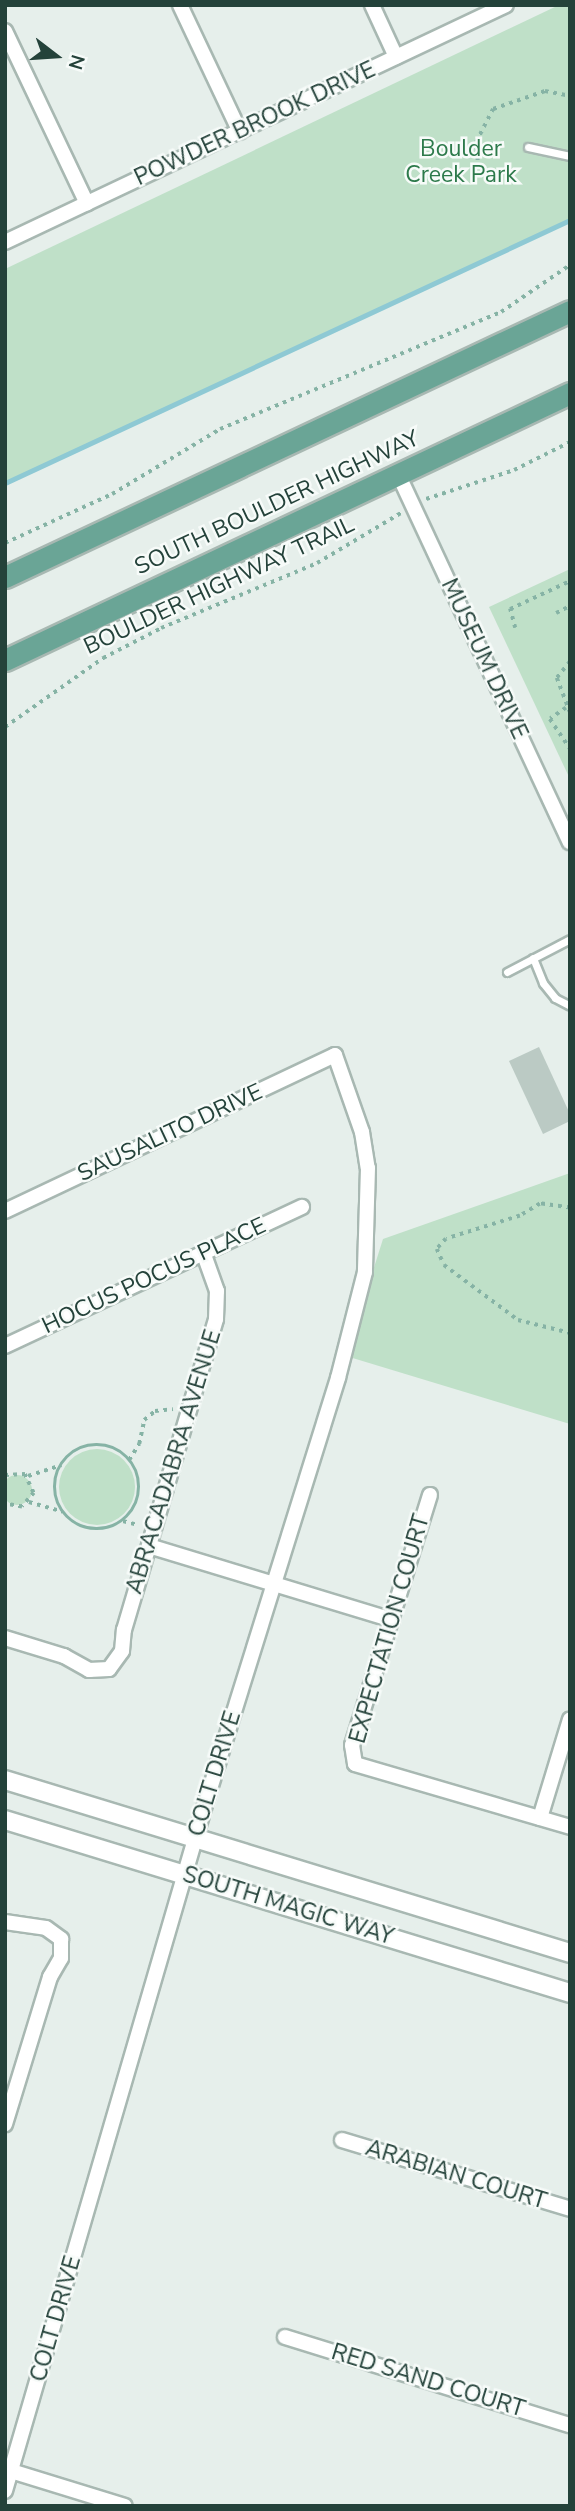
<!DOCTYPE html>
<html>
<head>
<meta charset="utf-8">
<style>
	body { margin:0 }
	#map { position:relative; width:575px; height:2511px; overflow:hidden; background:#e6efeb; font-family:"Nunito Sans",sans-serif }
	div>[style] { position:absolute }
	.green>* { inset:0; background:#bfe0c8 }
	.round { border-radius:50% }
	.stream>* { height:5px; margin:-2.5px; padding:0 2.5px; transform-origin:2.5px; border-radius:2.5px; background:#8ec9d4 }
	.building>* { inset:0; background:#bbcac4 }
	.path>* { height:3.5px; margin-top:-1.75px; transform-origin:0; background:repeating-linear-gradient(90deg,#86b3a5 0 3.5px,transparent 0 8.5px) }
	.path>.ring { margin:-1.75px; padding:0; box-sizing:content-box; background:none; border:3.5px solid #86b3a5; border-radius:50% }
	.roads { filter:drop-shadow(2px 0 #a8b8b2) drop-shadow(-2px 0 #a8b8b2) drop-shadow(0 2px #a8b8b2) drop-shadow(0 -2px #a8b8b2) }
	.service>* { height:7px; margin:-3.5px; padding:0 3.5px; transform-origin:3.5px; border-radius:3.5px; background:#fff }
	.minor>* { height:14px; margin:-7px; padding:0 7px; transform-origin:7px; border-radius:7px; background:#fff }
	.tertiary>* { height:18px; margin:-9px; padding:0 9px; transform-origin:9px; border-radius:9px; background:#fff }
	.primary>* { height:21px; margin:-10.5px; padding:0 10.5px; transform-origin:10.5px; border-radius:10.5px; background:#6aa596 }
	span { translate:-50% -50%; white-space:nowrap; text-align:center; line-height:1.15; -webkit-text-stroke:5px #f7fbf9; paint-order:stroke }
	.street-label { font-size:23px; color:#24423a }
	.park-label { font-size:23px; color:#2d7a4b }
	.frame { position:absolute; inset:0; border:7px solid #24423a; pointer-events:none }
	.north { position:absolute; left:21px; top:21px; width:70px; height:70px; -webkit-text-stroke:5px #f7fbf9; paint-order:stroke; rotate:107deg; font-size:19px; font-weight:700; line-height:28px; text-align:center; color:#24423a }
	.north::after { content:''; display:block; margin:auto; width:24px; height:32px; background:#24423a; clip-path:polygon(50% 0,100% 100%,50% 72%,0 100%) }
</style>
</head>
<body>
<div id="map">
	<div class="green">
		<div style="clip-path:polygon(559px 5px,570px 5px,570px 221px,5px 485px,5px 269px)"></div>
		<div style="clip-path:polygon(570px 569px,570px 779px,489px 607px)"></div>
		<div style="clip-path:polygon(570px 1173px,570px 1424px,346px 1356px,383px 1239px)"></div>
		<div class="round" style="left:59px;top:1449px;width:76px;height:76px"></div>
		<div class="round" style="left:2px;top:1475px;width:30px;height:30px"></div>
	</div>
	<div class="stream">
		<div style="left:5px;top:483px;width:623px;rotate:-24.96deg"></div>
	</div>
	<div class="building">
		<div style="clip-path:polygon(539px 1047px,570px 1114px,570px 1121px,543px 1134px,509px 1061px)"></div>
	</div>
	<div class="path">
		<div style="left:478px;top:169px;width:27px;rotate:-94deg"></div>
		<div style="left:476px;top:142px;width:37px;rotate:-63deg"></div>
		<div style="left:493px;top:109px;width:55px;rotate:-19.1deg"></div>
		<div style="left:545px;top:91px;width:25px;rotate:11deg"></div>
		<div style="left:426px;top:499px;width:93px;rotate:-18.2deg"></div>
		<div style="left:514px;top:470px;width:63px;rotate:-26.6deg"></div>
		<div style="left:5px;top:543px;width:118px;rotate:-24.6deg"></div>
		<div style="left:112px;top:494px;width:126px;rotate:-31deg"></div>
		<div style="left:220px;top:429px;width:304px;rotate:-22.6deg"></div>
		<div style="left:501px;top:312px;width:83px;rotate:-34.3deg"></div>
		<div style="left:556px;top:613px;width:16px;rotate:-27deg"></div>
		<div style="left:515px;top:628px;width:20px;rotate:-105deg"></div>
		<div style="left:510px;top:609px;width:66px;rotate:-25deg"></div>
		<div style="left:570px;top:662px;width:21px;rotate:129deg"></div>
		<div style="left:557px;top:678px;width:36px;rotate:69deg"></div>
		<div style="left:566px;top:708px;width:19px;rotate:145deg"></div>
		<div style="left:550px;top:719px;width:36px;rotate:56deg"></div>
		<div style="left:5px;top:727px;width:120px;rotate:-35.1deg"></div>
		<div style="left:103px;top:658px;width:65px;rotate:-27.3deg"></div>
		<div style="left:161px;top:628px;width:169px;rotate:-22.6deg"></div>
		<div style="left:317px;top:563px;width:98px;rotate:-30.8deg"></div>
		<div style="left:570px;top:1208px;width:30px;rotate:-172deg"></div>
		<div style="left:540px;top:1204px;width:23px;rotate:149deg"></div>
		<div style="left:520px;top:1216px;width:77px;rotate:162.7deg"></div>
		<div style="left:446px;top:1239px;width:13px;rotate:132deg"></div>
		<div style="left:437px;top:1249px;width:17px;rotate:66deg"></div>
		<div style="left:444px;top:1265px;width:92px;rotate:36.6deg"></div>
		<div style="left:518px;top:1320px;width:54px;rotate:14deg"></div>
		<div class="ring" style="left:55px;top:1445px;width:80.5px;height:80.5px"></div>
		<div style="left:129px;top:1460px;width:19px;rotate:-58deg"></div>
		<div style="left:139px;top:1444px;width:25px;rotate:-78deg"></div>
		<div style="left:144px;top:1420px;width:14px;rotate:-39deg"></div>
		<div style="left:155px;top:1411px;width:18px;rotate:-6deg"></div>
		<div style="left:5px;top:1475px;width:20px;rotate:-3deg"></div>
		<div style="left:25px;top:1474px;width:21px;rotate:65deg"></div>
		<div style="left:34px;top:1493px;width:18px;rotate:131deg"></div>
		<div style="left:22px;top:1507px;width:17px;rotate:-170deg"></div>
		<div style="left:28px;top:1476px;width:35px;rotate:-18deg"></div>
		<div style="left:29px;top:1502px;width:35px;rotate:16deg"></div>
		<div style="left:123px;top:1521px;width:16px;rotate:15deg"></div>
	</div>
	<div class="roads">
		<div class="service">
			<div style="left:528px;top:147px;width:43px;rotate:12.1deg"></div>
			<div style="left:533px;top:958px;width:27px;rotate:68deg"></div>
			<div style="left:543px;top:983px;width:19px;rotate:51deg"></div>
			<div style="left:555px;top:998px;width:16px;rotate:27deg"></div>
			<div style="left:507px;top:972px;width:71px;rotate:-27.6deg"></div>
		</div>
		<div class="minor">
			<div style="left:180px;top:5px;width:140px;rotate:64.7deg"></div>
			<div style="left:372px;top:5px;width:57px;rotate:65.2deg"></div>
			<div style="left:5px;top:31px;width:191px;rotate:64.6deg"></div>
			<div style="left:5px;top:242px;width:554px;rotate:-25.32deg"></div>
			<div style="left:399px;top:476px;width:404px;rotate:65deg"></div>
			<div style="left:5px;top:1211px;width:365px;rotate:-25.3deg"></div>
			<div style="left:335px;top:1055px;width:82px;rotate:70.7deg"></div>
			<div style="left:362px;top:1132px;width:36px;rotate:81deg"></div>
			<div style="left:368px;top:1168px;width:104px;rotate:91.7deg"></div>
			<div style="left:365px;top:1272px;width:109px;rotate:104.3deg"></div>
			<div style="left:338px;top:1378px;width:458px;rotate:107.3deg"></div>
			<div style="left:202px;top:1815px;width:704px;rotate:106.25deg"></div>
			<div style="left:5px;top:1346px;width:328px;rotate:-25.1deg"></div>
			<div style="left:430px;top:1495px;width:262px;rotate:107.3deg"></div>
			<div style="left:352px;top:1745px;width:19px;rotate:81deg"></div>
			<div style="left:355px;top:1764px;width:224px;rotate:16.3deg"></div>
			<div style="left:149px;top:1546px;width:254px;rotate:16.9deg"></div>
			<div style="left:5px;top:1638px;width:62px;rotate:17deg"></div>
			<div style="left:64px;top:1656px;width:29px;rotate:29deg"></div>
			<div style="left:89px;top:1670px;width:20px;rotate:-3deg"></div>
			<div style="left:109px;top:1669px;width:22px;rotate:-54deg"></div>
			<div style="left:122px;top:1651px;width:21px;rotate:-85deg"></div>
			<div style="left:124px;top:1630px;width:324px;rotate:-73.5deg"></div>
			<div style="left:216px;top:1319px;width:28px;rotate:-88deg"></div>
			<div style="left:217px;top:1291px;width:41px;rotate:-109.7deg"></div>
			<div style="left:540px;top:1818px;width:103px;rotate:-73.1deg"></div>
			<div style="left:5px;top:1922px;width:41px;rotate:8.3deg"></div>
			<div style="left:46px;top:1928px;width:19px;rotate:36deg"></div>
			<div style="left:61px;top:1939px;width:19px;rotate:90deg"></div>
			<div style="left:61px;top:1958px;width:22px;rotate:120deg"></div>
			<div style="left:50px;top:1977px;width:154px;rotate:107deg"></div>
			<div style="left:342px;top:2140px;width:238px;rotate:16.8deg"></div>
			<div style="left:285px;top:2337px;width:298px;rotate:17.2deg"></div>
			<div style="left:11px;top:2471px;width:119px;rotate:17.1deg"></div>
		</div>
		<div class="tertiary">
			<div style="left:5px;top:1780px;width:591px;rotate:17.02deg"></div>
			<div style="left:5px;top:1820px;width:591px;rotate:17.02deg"></div>
		</div>
		<div class="primary">
			<div style="left:5px;top:577px;width:624px;rotate:-25.21deg"></div>
			<div style="left:5px;top:660px;width:625px;rotate:-25.29deg"></div>
		</div>
	</div>
	<div class="street-label">
		<span style="left:255px;top:124px;rotate:-25deg">POWDER BROOK DRIVE</span>
		<span style="left:277px;top:503px;rotate:-25deg">SOUTH BOULDER HIGHWAY</span>
		<span style="left:219px;top:586px;rotate:-25deg">BOULDER HIGHWAY TRAIL</span>
		<span style="left:484px;top:659px;rotate:65deg">MUSEUM DRIVE</span>
		<span style="left:170px;top:1133px;rotate:-25deg">SAUSALITO DRIVE</span>
		<span style="left:154px;top:1276px;rotate:-25deg">HOCUS POCUS PLACE</span>
		<span style="left:174px;top:1462px;rotate:-73deg">ABRACADABRA AVENUE</span>
		<span style="left:390px;top:1629px;rotate:-74deg">EXPECTATION COURT</span>
		<span style="left:215px;top:1774px;rotate:-73deg">COLT DRIVE</span>
		<span style="left:288px;top:1906px;rotate:17deg">SOUTH MAGIC WAY</span>
		<span style="left:456px;top:2175px;rotate:17deg">ARABIAN COURT</span>
		<span style="left:56px;top:2319px;rotate:-74deg">COLT DRIVE</span>
		<span style="left:428px;top:2381px;rotate:17deg">RED SAND COURT</span>
	</div>
	<div class="park-label">
		<span style="left:461px;top:162px">Boulder<br>Creek Park</span>
	</div>
	<div class="frame"></div>
	<div class="north">N</div>
</div>
</body>
</html>
